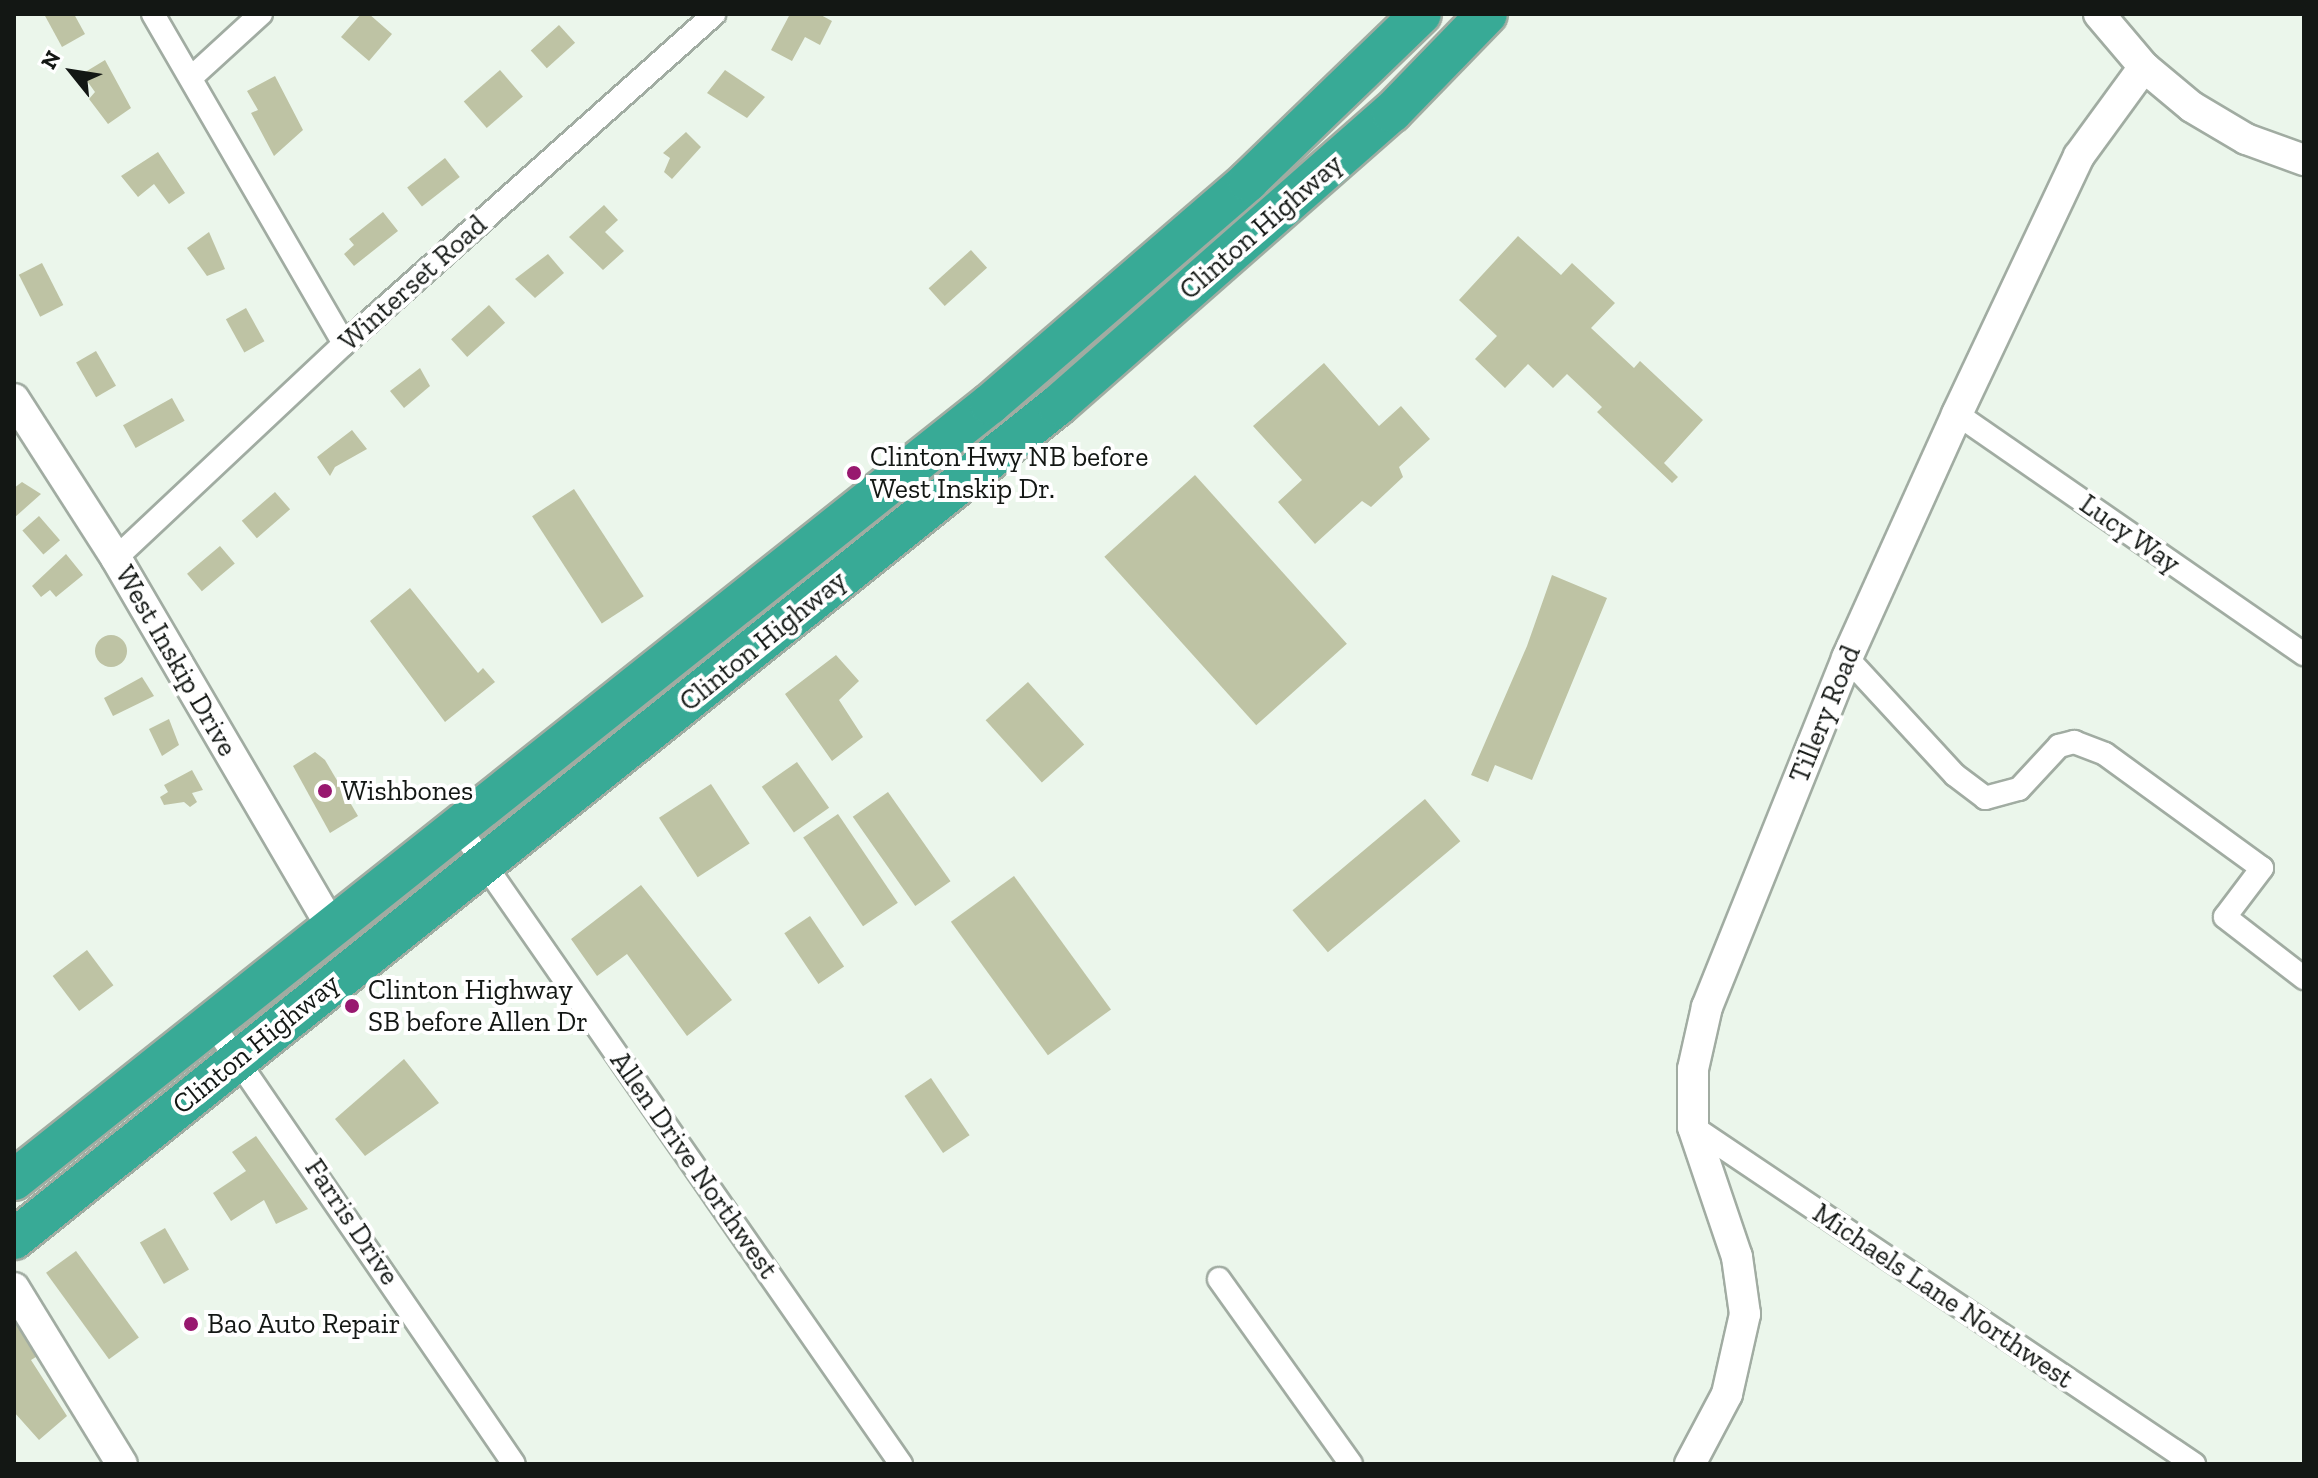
<!DOCTYPE html>
<html>
<head>
<meta charset="utf-8">
<style>
	body { margin:0 }
	#map { position:relative; width:2318px; height:1478px; overflow:hidden; background:#ebf6eb; font-family:"Zilla Slab",serif }
	div>[style] { position:absolute }
	.building>* { inset:0; background:#bec3a4; transform-origin:0 0 }
	.round { border-radius:50% }
	.roads { filter:drop-shadow(2px 0 #a1aca2) drop-shadow(-2px 0 #a1aca2) drop-shadow(0 2px #a1aca2) drop-shadow(0 -2px #a1aca2) }
	.street>* { height:22px; margin:-11px; padding:0 11px; transform-origin:11px; border-radius:11px; background:#fff }
	.secondary>* { height:30px; margin:-15px; padding:0 15px; transform-origin:15px; border-radius:15px; background:#fff }
	.highway>* { height:40px; margin:-20px; padding:0 20px; transform-origin:20px; border-radius:20px; background:#38aa96 }
	.dots>* { width:22px; height:22px; translate:-50% -50%; box-sizing:border-box; border:4px solid #fff; border-radius:50% }
	span { translate:-50% -50%; white-space:nowrap; text-align:center; line-height:1.15; -webkit-text-stroke:8px #fff; paint-order:stroke }
	.street-label { font-size:28px; color:#131714 }
	.poi-label { font-size:28px; color:#131714 }
	.left { translate:0 -50%; text-align:left }
	.frame { position:absolute; inset:0; border:16px solid #131714; pointer-events:none }
	.north { position:absolute; left:32px; top:32px; width:80px; height:80px; -webkit-text-stroke:6px #fff; paint-order:stroke; rotate:300deg; font-size:22px; font-weight:700; line-height:32px; text-align:center; color:#131714 }
	.north::after { content:''; display:block; margin:auto; width:28px; height:36px; background:#131714; clip-path:polygon(50% 0,100% 100%,50% 72%,0 100%) }
</style>
</head>
<body>
<div id="map">
	<div class="building">
		<div style="clip-path:polygon(44px 14px,74px 14px,85px 34px,62px 47px)"></div>
		<div style="clip-path:polygon(361px 14px,369px 14px,392px 34px,369px 61px,341px 37px)"></div>
		<div style="clip-path:polygon(790px 14px,819px 14px,832px 21px,820px 45px,805px 37px,792px 61px,771px 50px)"></div>
		<div style="left:559px;top:25px;width:24px;height:38px;rotate:48deg"></div>
		<div style="clip-path:polygon(105px 60px,131px 108px,108px 124px,89px 99px,95px 92px,82px 74px)"></div>
		<div style="left:500px;top:70px;width:35px;height:48px;rotate:49deg"></div>
		<div style="clip-path:polygon(725px 70px,765px 97px,747px 118px,707px 93px)"></div>
		<div style="clip-path:polygon(275px 76px,303px 130px,274px 156px,251px 113px,258px 110px,247px 91px)"></div>
		<div style="clip-path:polygon(686px 132px,701px 147px,672px 179px,664px 172px,670px 158px,663px 153px)"></div>
		<div style="clip-path:polygon(158px 152px,185px 193px,169px 204px,154px 184px,138px 197px,121px 176px)"></div>
		<div style="left:445px;top:158px;width:24px;height:48px;rotate:52deg"></div>
		<div style="clip-path:polygon(604px 205px,618px 220px,605px 232px,624px 251px,603px 270px,569px 237px)"></div>
		<div style="clip-path:polygon(383px 212px,398px 231px,354px 266px,344px 254px,354px 245px,349px 239px)"></div>
		<div style="clip-path:polygon(209px 232px,225px 269px,207px 276px,187px 248px)"></div>
		<div style="clip-path:polygon(1518px 236px,1561px 275px,1572px 263px,1615px 303px,1591px 328px,1634px 368px,1640px 361px,1703px 420px,1664px 463px,1678px 477px,1672px 483px,1597px 412px,1602px 407px,1567px 374px,1553px 388px,1528px 364px,1505px 388px,1475px 359px,1497px 336px,1459px 300px)"></div>
		<div style="left:971px;top:250px;width:24px;height:57px;rotate:48deg"></div>
		<div style="clip-path:polygon(548px 254px,564px 273px,535px 298px,515px 279px)"></div>
		<div style="left:42px;top:263px;width:47px;height:26px;rotate:63deg"></div>
		<div style="left:489px;top:305px;width:24px;height:51px;rotate:48deg"></div>
		<div style="left:246px;top:308px;width:38px;height:23px;rotate:61deg"></div>
		<div style="left:96px;top:351px;width:40px;height:23px;rotate:60deg"></div>
		<div style="clip-path:polygon(1324px 363px,1379px 426px,1401px 406px,1430px 439px,1399px 467px,1403px 477px,1371px 507px,1362px 501px,1315px 544px,1278px 502px,1302px 480px,1253px 426px)"></div>
		<div style="clip-path:polygon(420px 368px,430px 386px,404px 408px,390px 391px)"></div>
		<div style="left:172px;top:398px;width:26px;height:56px;rotate:61deg"></div>
		<div style="clip-path:polygon(352px 430px,367px 449px,335px 467px,330px 476px,317px 457px)"></div>
		<div style="left:1195px;top:475px;width:227px;height:122px;rotate:48deg"></div>
		<div style="clip-path:polygon(22px 482px,41px 494px,14px 518px,14px 488px)"></div>
		<div style="left:574px;top:489px;width:128px;height:50px;rotate:57deg"></div>
		<div style="left:275px;top:492px;width:23px;height:44px;rotate:49deg"></div>
		<div style="left:39px;top:516px;width:32px;height:22px;rotate:49deg"></div>
		<div style="left:220px;top:546px;width:23px;height:43px;rotate:50deg"></div>
		<div style="clip-path:polygon(66px 554px,83px 575px,56px 597px,50px 590px,41px 597px,32px 586px)"></div>
		<div style="clip-path:polygon(1552px 575px,1607px 598px,1532px 780px,1495px 765px,1488px 782px,1471px 775px,1527px 646px)"></div>
		<div style="clip-path:polygon(410px 588px,478px 673px,483px 668px,495px 682px,445px 722px,370px 621px)"></div>
		<div class="round" style="left:95px;top:635px;width:32px;height:32px"></div>
		<div style="clip-path:polygon(836px 655px,859px 681px,839px 700px,863px 737px,832px 761px,785px 694px)"></div>
		<div style="clip-path:polygon(142px 677px,154px 696px,113px 716px,104px 698px)"></div>
		<div style="left:1028px;top:682px;width:84px;height:57px;rotate:48deg"></div>
		<div style="clip-path:polygon(169px 719px,179px 745px,162px 756px,149px 729px)"></div>
		<div style="clip-path:polygon(315px 752px,325px 760px,358px 816px,330px 833px,293px 766px)"></div>
		<div style="left:797px;top:762px;width:56px;height:43px;rotate:55deg"></div>
		<div style="clip-path:polygon(192px 770px,203px 790px,192px 793px,197px 802px,190px 807px,184px 802px,164px 805px,160px 797px,168px 792px,164px 785px)"></div>
		<div style="left:711px;top:784px;width:71px;height:62px;rotate:57deg"></div>
		<div style="left:888px;top:792px;width:109px;height:43px;rotate:55deg"></div>
		<div style="left:1425px;top:799px;width:55px;height:173px;rotate:50deg"></div>
		<div style="left:838px;top:814px;width:107px;height:42px;rotate:56deg"></div>
		<div style="left:1014px;top:876px;width:165px;height:78px;rotate:54deg"></div>
		<div style="clip-path:polygon(641px 885px,732px 1000px,687px 1036px,627px 954px,597px 976px,571px 939px)"></div>
		<div style="left:810px;top:916px;width:61px;height:31px;rotate:56deg"></div>
		<div style="left:87px;top:950px;width:44px;height:43px;rotate:53deg"></div>
		<div style="clip-path:polygon(404px 1059px,439px 1103px,365px 1156px,335px 1119px)"></div>
		<div style="left:931px;top:1078px;width:69px;height:32px;rotate:56deg"></div>
		<div style="clip-path:polygon(256px 1136px,308px 1209px,276px 1224px,264px 1200px,231px 1221px,213px 1193px,246px 1171px,232px 1152px)"></div>
		<div style="left:165px;top:1228px;width:48px;height:29px;rotate:60deg"></div>
		<div style="left:76px;top:1251px;width:107px;height:37px;rotate:54deg"></div>
		<div style="clip-path:polygon(14px 1316px,44px 1352px,31px 1360px,67px 1416px,39px 1440px,14px 1412px)"></div>
	</div>
	<div class="roads">
		<div class="street">
			<div style="left:153px;top:14px;width:381px;rotate:59.9deg"></div>
			<div style="left:193px;top:76px;width:92px;rotate:-42.4deg"></div>
			<div style="left:1957px;top:414px;width:422px;rotate:34.7deg"></div>
			<div style="left:116px;top:558px;width:313px;rotate:-43.2deg"></div>
			<div style="left:344px;top:344px;width:496px;rotate:-41.7deg"></div>
			<div style="left:1847px;top:658px;width:159px;rotate:47.3deg"></div>
			<div style="left:1955px;top:775px;width:38px;rotate:37deg"></div>
			<div style="left:1985px;top:798px;width:35px;rotate:-15deg"></div>
			<div style="left:2019px;top:789px;width:59px;rotate:-47.1deg"></div>
			<div style="left:2059px;top:746px;width:16px;rotate:-15deg"></div>
			<div style="left:2074px;top:742px;width:33px;rotate:21deg"></div>
			<div style="left:2105px;top:754px;width:194px;rotate:36deg"></div>
			<div style="left:2262px;top:868px;width:61px;rotate:127.1deg"></div>
			<div style="left:2225px;top:917px;width:100px;rotate:37.7deg"></div>
			<div style="left:458px;top:826px;width:777px;rotate:55.23deg"></div>
			<div style="left:212px;top:1023px;width:534px;rotate:55.6deg"></div>
			<div style="left:1693px;top:1127px;width:604px;rotate:33.93deg"></div>
			<div style="left:1219px;top:1279px;width:227px;rotate:54.5deg"></div>
		</div>
		<div class="secondary">
			<div style="left:2099px;top:14px;width:70px;rotate:49.7deg"></div>
			<div style="left:2144px;top:67px;width:62px;rotate:39.8deg"></div>
			<div style="left:2192px;top:107px;width:63px;rotate:30.7deg"></div>
			<div style="left:2246px;top:139px;width:62px;rotate:19.9deg"></div>
			<div style="left:14px;top:399px;width:189px;rotate:57.3deg"></div>
			<div style="left:116px;top:558px;width:428px;rotate:59.7deg"></div>
			<div style="left:14px;top:1288px;width:206px;rotate:58.5deg"></div>
			<div style="left:1690px;top:1464px;width:79px;rotate:-62.1deg"></div>
			<div style="left:1727px;top:1394px;width:82px;rotate:-77.3deg"></div>
			<div style="left:1745px;top:1314px;width:58px;rotate:-98deg"></div>
			<div style="left:1737px;top:1257px;width:137px;rotate:-108.7deg"></div>
			<div style="left:1693px;top:1127px;width:58px;rotate:-90deg"></div>
			<div style="left:1693px;top:1069px;width:64px;rotate:-77.3deg"></div>
			<div style="left:1707px;top:1007px;width:376px;rotate:-68.1deg"></div>
			<div style="left:1847px;top:658px;width:268px;rotate:-65.7deg"></div>
			<div style="left:1957px;top:414px;width:285px;rotate:-64.7deg"></div>
			<div style="left:2079px;top:156px;width:110px;rotate:-53.9deg"></div>
		</div>
		<div class="highway">
			<div style="left:14px;top:1180px;width:1247px;rotate:-38.49deg"></div>
			<div style="left:990px;top:404px;width:341px;rotate:-40.8deg"></div>
			<div style="left:1248px;top:181px;width:240px;rotate:-44deg"></div>
			<div style="left:14px;top:1239px;width:1336px;rotate:-38.62deg"></div>
			<div style="left:1058px;top:405px;width:444px;rotate:-41.3deg"></div>
			<div style="left:1392px;top:112px;width:136px;rotate:-45.9deg"></div>
		</div>
	</div>
	<div class="dots">
		<div style="left:854px;top:473px;background:#98186f"></div>
		<div style="left:325px;top:791px;background:#98186f"></div>
		<div style="left:352px;top:1006px;background:#98186f"></div>
		<div style="left:191px;top:1324px;background:#98186f"></div>
	</div>
	<div class="street-label">
		<span style="left:1261px;top:227px;rotate:-41deg">Clinton Highway</span>
		<span style="left:413px;top:283px;rotate:-42deg">Winterset Road</span>
		<span style="left:2130px;top:534px;rotate:35deg">Lucy Way</span>
		<span style="left:763px;top:641px;rotate:-39deg">Clinton Highway</span>
		<span style="left:176px;top:661px;rotate:60deg">West Inskip Drive</span>
		<span style="left:1825px;top:714px;rotate:-68deg">Tillery Road</span>
		<span style="left:256px;top:1044px;rotate:-39deg">Clinton Highway</span>
		<span style="left:694px;top:1165px;rotate:55deg">Allen Drive Northwest</span>
		<span style="left:352px;top:1222px;rotate:56deg">Farris Drive</span>
		<span style="left:1943px;top:1296px;rotate:34deg">Michaels Lane Northwest</span>
	</div>
	<div class="poi-label">
		<span class="left" style="left:870px;top:473px">Clinton Hwy NB before<br>West Inskip Dr.</span>
		<span class="left" style="left:341px;top:791px">Wishbones</span>
		<span class="left" style="left:368px;top:1006px">Clinton Highway<br>SB before Allen Dr</span>
		<span class="left" style="left:207px;top:1324px">Bao Auto Repair</span>
	</div>
	<div class="frame"></div>
	<div class="north">N</div>
</div>
</body>
</html>
